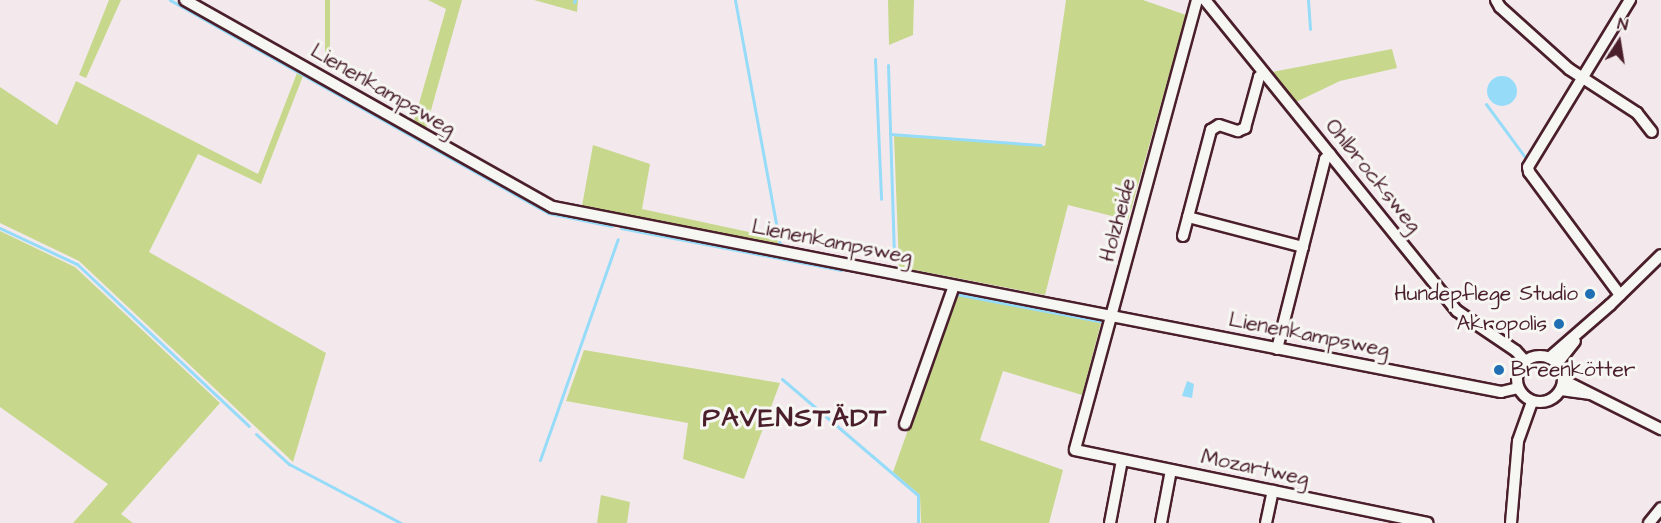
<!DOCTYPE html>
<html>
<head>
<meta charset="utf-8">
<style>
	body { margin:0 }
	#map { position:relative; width:1661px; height:523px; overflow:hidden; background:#f3e9ed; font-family:"Architects Daughter",sans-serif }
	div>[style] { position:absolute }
	.green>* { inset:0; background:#c7d88c; transform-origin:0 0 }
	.water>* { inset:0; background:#96dcf8 }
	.round { border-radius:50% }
	.stream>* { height:3px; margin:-1.5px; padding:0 1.5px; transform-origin:1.5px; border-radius:1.5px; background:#96dcf8 }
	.roads { filter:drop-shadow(2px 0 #4a1f2b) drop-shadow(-2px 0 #4a1f2b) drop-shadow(0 2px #4a1f2b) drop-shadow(0 -2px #4a1f2b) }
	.minor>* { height:10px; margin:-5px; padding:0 5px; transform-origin:5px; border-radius:5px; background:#f6f6f2 }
	.minor>.ring { margin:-5px; padding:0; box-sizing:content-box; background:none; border:10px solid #f6f6f2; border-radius:50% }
	.dots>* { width:16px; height:16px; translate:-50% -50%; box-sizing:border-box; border:3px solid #f6f6f2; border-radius:50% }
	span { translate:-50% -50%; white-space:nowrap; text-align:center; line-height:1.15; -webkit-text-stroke:6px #f6f6f2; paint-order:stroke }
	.street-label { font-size:21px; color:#4a1f2b }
	.poi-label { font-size:21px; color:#4a1f2b }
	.right { translate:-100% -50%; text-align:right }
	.left { translate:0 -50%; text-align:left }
	.district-label { font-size:27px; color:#4a1f2b; font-weight:700; letter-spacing:1.5px }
	.north { position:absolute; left:1589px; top:12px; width:60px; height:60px; -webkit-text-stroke:4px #f6f6f2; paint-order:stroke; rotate:12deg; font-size:16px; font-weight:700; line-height:24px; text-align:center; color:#4a1f2b }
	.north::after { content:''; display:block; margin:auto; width:21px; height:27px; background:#4a1f2b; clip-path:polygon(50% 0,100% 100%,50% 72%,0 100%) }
</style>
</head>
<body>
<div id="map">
	<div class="green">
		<div style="clip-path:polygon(109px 0,121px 0,86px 78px,79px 75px)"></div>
		<div style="left:325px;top:0;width:5px;height:63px"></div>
		<div style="clip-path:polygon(428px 0,462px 0,426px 128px,414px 121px,446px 9px)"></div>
		<div style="clip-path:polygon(534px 0,578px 0,577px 12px,570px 10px)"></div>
		<div style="clip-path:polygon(888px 0,914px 0,913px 35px,889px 45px)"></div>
		<div style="clip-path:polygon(1066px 0,1143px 0,1186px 15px,1128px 220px,1068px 205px,1045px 295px,899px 267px,894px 136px,1045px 146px)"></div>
		<div style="clip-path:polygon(1392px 49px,1397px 68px,1340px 81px,1296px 102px,1272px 72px)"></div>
		<div style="clip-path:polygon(297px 73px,303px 76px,261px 184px,198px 154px,149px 252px,326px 353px,293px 462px,79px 261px,0 223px,0 87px,57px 125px,76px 81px,258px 174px)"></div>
		<div style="clip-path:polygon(593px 145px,650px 164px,642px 209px,777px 238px,778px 245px,582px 206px)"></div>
		<div style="clip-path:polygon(0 231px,75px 267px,220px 403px,121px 514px,133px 523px,73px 523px,108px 484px,0 407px)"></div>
		<div style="clip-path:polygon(956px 295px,1101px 323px,1082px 395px,1003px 371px,980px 440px,1063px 470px,1049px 523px,921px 523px,920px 495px,893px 472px)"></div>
		<div style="clip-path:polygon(584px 350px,780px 383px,744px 479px,683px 459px,688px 423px,566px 401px)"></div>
		<div style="clip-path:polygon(601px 495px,630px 502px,627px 523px,597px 523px)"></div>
	</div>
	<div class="water">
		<div class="round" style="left:1487px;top:76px;width:30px;height:30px"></div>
		<div style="clip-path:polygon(1187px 381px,1194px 384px,1192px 398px,1182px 396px)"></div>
	</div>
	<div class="stream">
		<div style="left:170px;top:0;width:434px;rotate:29.4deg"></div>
		<div style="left:548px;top:213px;width:65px;rotate:11.5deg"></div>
		<div style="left:735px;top:0;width:250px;rotate:79.6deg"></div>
		<div style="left:780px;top:246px;width:2px;rotate:180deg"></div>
		<div style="left:1212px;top:0;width:84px;rotate:50.8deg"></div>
		<div style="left:1308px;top:0;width:29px;rotate:86deg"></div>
		<div style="left:574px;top:2px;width:2px;rotate:-63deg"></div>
		<div style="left:875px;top:59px;width:140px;rotate:87.5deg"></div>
		<div style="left:888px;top:65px;width:195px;rotate:88.2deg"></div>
		<div style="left:1271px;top:73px;width:26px;rotate:51deg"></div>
		<div style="left:1486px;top:104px;width:66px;rotate:53.7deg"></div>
		<div style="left:890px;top:134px;width:151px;rotate:4.2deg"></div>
		<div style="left:0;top:228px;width:85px;rotate:25.1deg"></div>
		<div style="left:77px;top:264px;width:236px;rotate:43.3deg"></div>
		<div style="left:621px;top:228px;width:224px;rotate:10.8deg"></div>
		<div style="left:956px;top:294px;width:151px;rotate:10.7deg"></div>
		<div style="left:1104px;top:322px;width:121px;rotate:105.3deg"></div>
		<div style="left:1104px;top:310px;width:5px;rotate:-37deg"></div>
		<div style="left:1108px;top:307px;width:63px;rotate:-75.3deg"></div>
		<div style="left:782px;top:379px;width:179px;rotate:40.5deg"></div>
		<div style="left:918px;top:495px;width:28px;rotate:90deg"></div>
		<div style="left:256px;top:434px;width:45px;rotate:42.3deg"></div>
		<div style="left:289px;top:464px;width:127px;rotate:27.8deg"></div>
		<div style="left:540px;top:460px;width:234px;rotate:-70.6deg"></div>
	</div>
	<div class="roads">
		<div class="minor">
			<div style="left:185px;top:0;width:422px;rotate:29.4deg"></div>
			<div style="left:553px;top:207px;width:966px;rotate:11.04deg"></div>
			<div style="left:1501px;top:392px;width:17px;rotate:-13deg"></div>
			<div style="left:1197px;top:0;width:466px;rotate:105.2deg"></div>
			<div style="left:1075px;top:450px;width:360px;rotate:11.7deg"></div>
			<div style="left:1205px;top:0;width:400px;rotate:51deg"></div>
			<div style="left:1457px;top:311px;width:71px;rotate:34.1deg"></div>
			<div style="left:1516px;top:351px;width:13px;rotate:48deg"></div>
			<div style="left:1496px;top:0;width:8px;rotate:60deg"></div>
			<div style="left:1500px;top:7px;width:93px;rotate:41.9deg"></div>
			<div style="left:1569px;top:69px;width:81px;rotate:32.9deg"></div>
			<div style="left:1637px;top:113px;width:24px;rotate:52deg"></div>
			<div style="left:1188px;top:217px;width:119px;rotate:14.6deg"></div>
			<div style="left:1183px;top:236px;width:110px;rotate:-75.2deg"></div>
			<div style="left:1211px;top:130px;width:9px;rotate:-32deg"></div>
			<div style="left:1219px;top:125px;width:20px;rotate:18deg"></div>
			<div style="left:1238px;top:131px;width:8px;rotate:-23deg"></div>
			<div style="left:1245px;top:128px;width:53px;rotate:-74.6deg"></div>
			<div style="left:1259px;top:77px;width:6px;rotate:-39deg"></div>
			<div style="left:1620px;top:295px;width:153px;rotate:-126.5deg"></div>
			<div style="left:1529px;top:172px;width:5px;rotate:-101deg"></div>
			<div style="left:1528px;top:167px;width:196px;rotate:-58.6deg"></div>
			<div style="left:1277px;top:349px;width:196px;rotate:-75.8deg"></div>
			<div style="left:1325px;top:159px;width:7px;rotate:-45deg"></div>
			<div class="ring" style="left:1517px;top:356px;width:36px;height:36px"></div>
			<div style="left:1549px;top:358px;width:81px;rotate:-41deg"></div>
			<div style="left:1610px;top:305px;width:71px;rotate:-44.4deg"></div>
			<div style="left:1557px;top:364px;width:29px;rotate:-52deg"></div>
			<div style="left:1563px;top:380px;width:110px;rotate:26.6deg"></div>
			<div style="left:1561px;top:390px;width:28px;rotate:8deg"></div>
			<div style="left:905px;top:424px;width:146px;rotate:-70.5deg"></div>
			<div style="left:1110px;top:523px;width:64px;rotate:-79.2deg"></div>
			<div style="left:1161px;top:523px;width:54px;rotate:-79.3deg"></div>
			<div style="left:1266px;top:523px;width:33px;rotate:-78deg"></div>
			<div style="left:1511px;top:523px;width:82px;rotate:-85.1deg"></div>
			<div style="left:1518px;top:441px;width:41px;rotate:-70.3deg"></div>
			<div style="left:1649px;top:523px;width:19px;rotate:-51deg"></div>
		</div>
	</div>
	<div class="dots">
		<div style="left:1590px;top:294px;background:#1f6fb2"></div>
		<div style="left:1559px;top:324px;background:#1f6fb2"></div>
		<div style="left:1499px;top:370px;background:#1f6fb2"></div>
	</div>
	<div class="street-label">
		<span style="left:383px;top:90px;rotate:30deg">Lienenkampsweg</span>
		<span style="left:1373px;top:176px;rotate:51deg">Ohlbrocksweg</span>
		<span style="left:1118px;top:220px;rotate:-75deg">Holzheide</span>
		<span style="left:832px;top:242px;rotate:11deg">Lienenkampsweg</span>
		<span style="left:1309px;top:335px;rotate:11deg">Lienenkampsweg</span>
		<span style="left:1255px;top:468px;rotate:12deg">Mozartweg</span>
	</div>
	<div class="poi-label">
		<span class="right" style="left:1578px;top:294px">Hundepflege Studio</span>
		<span class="right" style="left:1547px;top:324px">Akropolis</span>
		<span class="left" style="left:1511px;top:370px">Breenkötter</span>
	</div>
	<div class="district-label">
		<span style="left:795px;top:419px">PAVENSTÄDT</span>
	</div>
	<div class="north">N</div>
</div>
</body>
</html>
